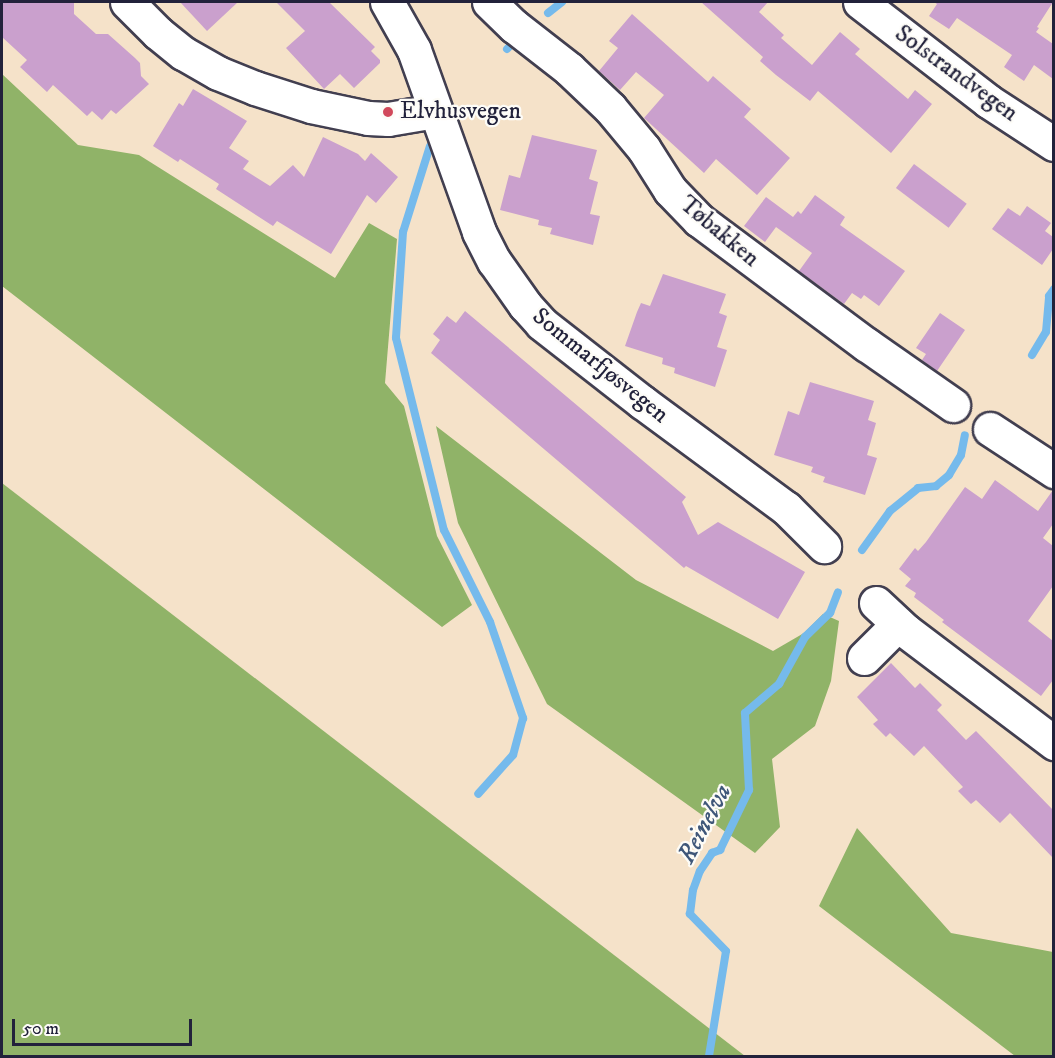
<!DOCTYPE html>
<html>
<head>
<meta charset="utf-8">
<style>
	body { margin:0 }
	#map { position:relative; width:1055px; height:1058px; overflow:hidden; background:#f5e2c9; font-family:"IM FELL DW Pica",serif }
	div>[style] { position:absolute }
	.forest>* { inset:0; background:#90b368 }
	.stream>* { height:8px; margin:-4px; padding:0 4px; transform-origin:4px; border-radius:4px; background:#75baec }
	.building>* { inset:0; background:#caa0cd; transform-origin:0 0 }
	.roads { filter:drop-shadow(2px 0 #423f50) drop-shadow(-2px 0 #423f50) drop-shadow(0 2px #423f50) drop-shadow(0 -2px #423f50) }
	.minor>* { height:33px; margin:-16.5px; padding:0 16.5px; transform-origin:16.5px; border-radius:16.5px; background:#fff }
	.dots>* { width:16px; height:16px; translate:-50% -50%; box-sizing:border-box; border:3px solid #fdfcf7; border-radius:50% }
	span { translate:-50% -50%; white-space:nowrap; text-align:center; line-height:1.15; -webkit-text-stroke:4.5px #fdfcf7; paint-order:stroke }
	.street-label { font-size:24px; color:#22223b }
	.poi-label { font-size:24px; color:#22223b }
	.left { translate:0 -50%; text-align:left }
	.water-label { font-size:26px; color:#3f5779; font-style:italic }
	.frame { position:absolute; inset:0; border:3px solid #22223b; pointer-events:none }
	.scale { position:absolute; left:12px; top:1019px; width:180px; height:27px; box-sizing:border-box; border:3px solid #22223b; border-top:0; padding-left:8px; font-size:18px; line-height:21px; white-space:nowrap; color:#22223b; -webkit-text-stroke:4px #fdfcf7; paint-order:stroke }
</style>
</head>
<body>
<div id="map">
	<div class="forest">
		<div style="clip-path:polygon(2px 74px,78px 145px,139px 155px,335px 278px,369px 223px,397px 239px,385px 383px,404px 406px,437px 536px,472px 605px,442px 627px,2px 286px)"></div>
		<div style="clip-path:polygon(436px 426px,636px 580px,773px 651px,804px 633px,823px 614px,839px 621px,831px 681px,815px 726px,772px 759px,780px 827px,755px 853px,547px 704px,458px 523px)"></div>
		<div style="clip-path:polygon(2px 483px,745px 1056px,2px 1056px)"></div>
		<div style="clip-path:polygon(857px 828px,951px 933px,1053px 952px,1053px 1056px,1015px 1056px,819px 906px)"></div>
	</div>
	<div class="stream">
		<div style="left:548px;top:13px;width:18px;rotate:-38deg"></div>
		<div style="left:507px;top:49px;width:6px;rotate:-45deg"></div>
		<div style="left:430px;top:146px;width:90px;rotate:107.4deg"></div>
		<div style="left:403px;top:232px;width:106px;rotate:93.8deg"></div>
		<div style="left:396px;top:338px;width:198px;rotate:76deg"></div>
		<div style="left:444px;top:530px;width:103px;rotate:63.4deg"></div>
		<div style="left:490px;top:622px;width:102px;rotate:71deg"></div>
		<div style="left:523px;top:718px;width:38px;rotate:105deg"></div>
		<div style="left:513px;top:755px;width:52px;rotate:131.9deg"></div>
		<div style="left:1032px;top:355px;width:27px;rotate:-59deg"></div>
		<div style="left:1046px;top:332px;width:36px;rotate:-85deg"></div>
		<div style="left:1049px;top:296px;width:9px;rotate:-54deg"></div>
		<div style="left:862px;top:550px;width:48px;rotate:-54.3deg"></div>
		<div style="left:890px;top:511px;width:36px;rotate:-39deg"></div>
		<div style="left:918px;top:488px;width:18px;rotate:-6deg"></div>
		<div style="left:936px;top:486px;width:17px;rotate:-40deg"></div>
		<div style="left:949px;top:475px;width:23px;rotate:-59deg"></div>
		<div style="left:961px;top:455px;width:20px;rotate:-79deg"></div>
		<div style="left:709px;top:1056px;width:106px;rotate:-80.8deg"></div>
		<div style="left:726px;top:951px;width:52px;rotate:-134.2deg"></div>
		<div style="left:690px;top:914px;width:24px;rotate:-83deg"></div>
		<div style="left:693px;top:890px;width:20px;rotate:-70deg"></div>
		<div style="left:700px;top:871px;width:22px;rotate:-56deg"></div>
		<div style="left:712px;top:853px;width:9px;rotate:-21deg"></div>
		<div style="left:720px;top:850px;width:67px;rotate:-64.2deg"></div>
		<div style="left:749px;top:790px;width:77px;rotate:-93deg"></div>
		<div style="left:745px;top:713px;width:45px;rotate:-40.5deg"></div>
		<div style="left:779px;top:684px;width:54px;rotate:-61deg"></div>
		<div style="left:805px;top:637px;width:35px;rotate:-44deg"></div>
		<div style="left:830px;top:613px;width:22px;rotate:-69deg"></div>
	</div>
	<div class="building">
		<div style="clip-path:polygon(2px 2px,74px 2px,74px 14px,96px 34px,108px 34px,135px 58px,140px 63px,141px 76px,149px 84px,116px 114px,111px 110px,102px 120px,92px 111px,87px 116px,53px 85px,47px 92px,20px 67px,27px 60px,2px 37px)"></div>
		<div style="clip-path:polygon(180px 2px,238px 2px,207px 31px)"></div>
		<div style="clip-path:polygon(276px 2px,329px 2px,375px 47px,371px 51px,380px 60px,380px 63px,354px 88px,340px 74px,324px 89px,286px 48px,305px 31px)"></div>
		<div style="clip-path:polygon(701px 2px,768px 2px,759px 12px,784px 35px,781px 38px,812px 65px,840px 32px,860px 49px,855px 54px,908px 99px,915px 90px,932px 104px,891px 153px,818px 91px,810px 101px,776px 75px,760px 61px,763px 57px)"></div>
		<div style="clip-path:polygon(934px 2px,1053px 2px,1037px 27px,1039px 28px,1036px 32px,1053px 44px,1053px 79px,1034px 65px,1024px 81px,1004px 67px,1012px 55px,957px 18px,949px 29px,929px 16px,937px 4px)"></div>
		<div style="clip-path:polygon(632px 14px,708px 82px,713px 76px,751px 109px,744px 117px,790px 158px,757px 195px,716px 159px,704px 173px,644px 118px,664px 95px,636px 72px,620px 90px,599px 71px,618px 48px,609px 41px)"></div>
		<div style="clip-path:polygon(193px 89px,247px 121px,229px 148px,249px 161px,243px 169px,270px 186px,293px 165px,304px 177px,323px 137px,358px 154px,365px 161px,371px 153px,398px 177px,376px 203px,367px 195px,331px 254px,277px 221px,273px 226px,216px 189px,219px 184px,180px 159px,178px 162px,153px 146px,179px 103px,183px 106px)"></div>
		<div style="clip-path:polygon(532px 135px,597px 150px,589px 179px,598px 182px,590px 214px,600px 216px,593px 245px,550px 234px,552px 228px,538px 225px,539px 220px,500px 210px,509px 175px,520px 178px)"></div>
		<div style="left:914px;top:164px;width:66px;height:30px;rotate:37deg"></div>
		<div style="clip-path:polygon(815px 195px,845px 217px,840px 225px,905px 271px,879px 306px,864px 295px,861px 299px,852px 293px,844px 304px,799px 271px,812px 253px,776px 227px,765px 242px,744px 226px,766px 197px,793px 217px,798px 211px,801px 214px)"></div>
		<div style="clip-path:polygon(1027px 206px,1051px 223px,1045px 231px,1053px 237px,1053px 249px,1042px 265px,992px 229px,1008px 208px,1020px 216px)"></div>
		<div style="clip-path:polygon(663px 274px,726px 294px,719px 313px,727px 316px,717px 347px,727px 350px,715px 387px,674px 373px,675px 368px,662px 364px,663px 358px,625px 346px,637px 312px,641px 303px,650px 306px)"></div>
		<div style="clip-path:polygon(465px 311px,686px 497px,682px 502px,698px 535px,718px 522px,805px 572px,778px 619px,686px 566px,684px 568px,431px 353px,440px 340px,433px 334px,447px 316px,456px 323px)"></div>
		<div style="clip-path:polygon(940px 313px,965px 330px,937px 371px,922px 360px,926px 354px,916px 348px)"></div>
		<div style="clip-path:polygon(810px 382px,874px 401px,868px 420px,876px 423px,867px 455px,877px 458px,865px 495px,823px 482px,825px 477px,811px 472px,813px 467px,774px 455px,788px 411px,799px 415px)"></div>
		<div style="clip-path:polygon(995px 480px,1038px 511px,1053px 490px,1053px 524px,1043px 538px,1053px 546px,1053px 586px,1028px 621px,1053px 641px,1053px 680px,1041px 696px,942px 622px,944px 620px,914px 597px,916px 593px,905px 586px,911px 579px,899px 569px,915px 548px,918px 551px,926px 542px,965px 487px,982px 499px)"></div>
		<div style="clip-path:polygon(891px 663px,915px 688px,920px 683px,942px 705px,937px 710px,966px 740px,976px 731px,1053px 810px,1053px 858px,1010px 813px,1000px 823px,976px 800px,971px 804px,958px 791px,963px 787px,924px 746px,914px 756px,890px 733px,886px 737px,873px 724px,878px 720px,857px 697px)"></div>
	</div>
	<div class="roads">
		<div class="minor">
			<div style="left:127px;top:2px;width:44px;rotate:45deg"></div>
			<div style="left:158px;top:33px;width:32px;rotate:39deg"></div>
			<div style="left:183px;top:53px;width:40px;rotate:29.7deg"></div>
			<div style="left:218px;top:73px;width:40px;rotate:22deg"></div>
			<div style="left:255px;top:88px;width:59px;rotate:17.8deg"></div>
			<div style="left:311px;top:106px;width:58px;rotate:11.9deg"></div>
			<div style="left:368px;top:118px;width:20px;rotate:3deg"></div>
			<div style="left:388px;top:119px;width:48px;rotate:-9.7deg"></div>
			<div style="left:387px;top:2px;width:55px;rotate:60.6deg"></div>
			<div style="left:414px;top:50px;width:193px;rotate:70.3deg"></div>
			<div style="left:479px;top:232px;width:33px;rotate:63deg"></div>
			<div style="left:494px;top:261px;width:54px;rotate:54.8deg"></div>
			<div style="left:525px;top:305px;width:25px;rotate:48deg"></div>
			<div style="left:542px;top:324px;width:127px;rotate:38deg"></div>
			<div style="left:642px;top:402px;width:179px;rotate:36.4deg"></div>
			<div style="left:786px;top:508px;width:54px;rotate:45deg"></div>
			<div style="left:489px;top:2px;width:35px;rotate:44deg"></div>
			<div style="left:514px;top:26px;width:70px;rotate:38deg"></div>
			<div style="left:569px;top:69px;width:57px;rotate:43.6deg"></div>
			<div style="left:610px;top:108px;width:53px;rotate:50.3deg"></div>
			<div style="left:644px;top:149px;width:49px;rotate:57.6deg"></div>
			<div style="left:670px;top:190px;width:42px;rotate:46deg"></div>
			<div style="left:699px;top:220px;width:209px;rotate:36.7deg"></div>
			<div style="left:867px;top:345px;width:105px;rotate:34.9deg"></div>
			<div style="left:860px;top:2px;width:162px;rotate:37.7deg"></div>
			<div style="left:988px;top:101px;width:79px;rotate:33.1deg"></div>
			<div style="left:990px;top:429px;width:77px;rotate:33.3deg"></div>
			<div style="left:876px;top:603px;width:41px;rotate:43deg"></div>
			<div style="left:906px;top:631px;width:186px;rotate:37.1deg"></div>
			<div style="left:864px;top:658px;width:48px;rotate:-45deg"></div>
		</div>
	</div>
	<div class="dots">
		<div style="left:388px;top:112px;background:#d1495b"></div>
	</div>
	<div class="street-label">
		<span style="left:956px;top:74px;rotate:36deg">Solstrandvegen</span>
		<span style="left:719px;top:232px;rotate:40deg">Tøbakken</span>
		<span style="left:600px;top:366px;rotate:39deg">Sommarfjøsvegen</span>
	</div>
	<div class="poi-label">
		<span class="left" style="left:400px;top:112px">Elvhusvegen</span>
	</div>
	<div class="water-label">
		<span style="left:705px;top:824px;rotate:-62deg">Reinelva</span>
	</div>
	<div class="frame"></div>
	<div class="scale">50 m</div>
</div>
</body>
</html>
